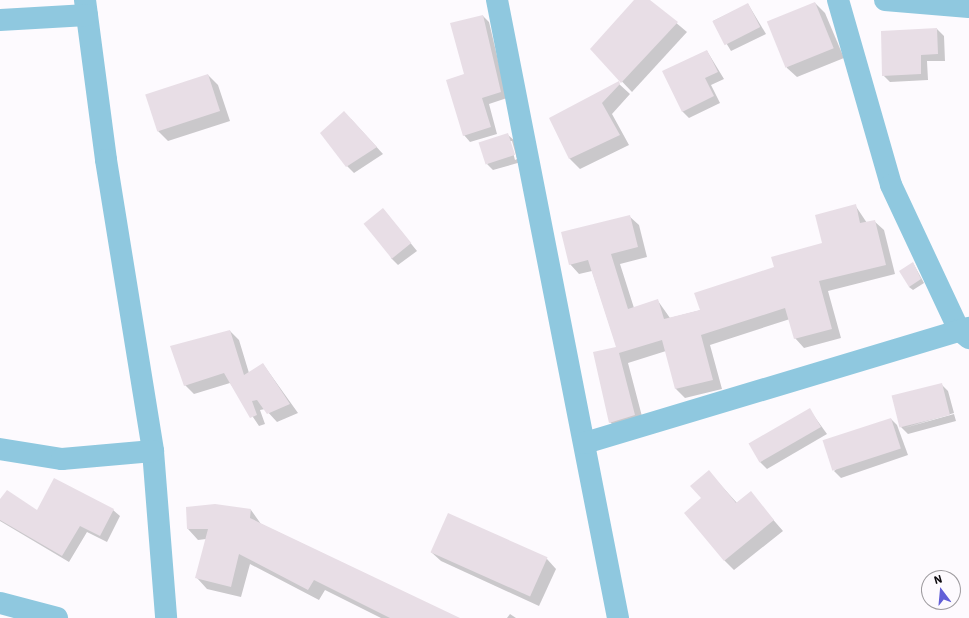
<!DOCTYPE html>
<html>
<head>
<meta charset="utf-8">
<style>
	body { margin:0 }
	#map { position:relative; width:969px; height:618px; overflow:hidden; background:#fdfafe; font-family:"IBM Plex Sans",sans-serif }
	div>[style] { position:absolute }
	.shadow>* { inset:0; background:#0003 }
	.building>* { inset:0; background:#e8dee6; transform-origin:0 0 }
	.minor>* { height:22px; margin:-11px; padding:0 11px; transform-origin:11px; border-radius:11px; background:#8fc8df }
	span { translate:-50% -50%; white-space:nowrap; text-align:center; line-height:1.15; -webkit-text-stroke:3px #fdfafe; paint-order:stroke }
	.north { position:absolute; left:921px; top:570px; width:40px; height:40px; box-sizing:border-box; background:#fdfafe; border:1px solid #9d9a9e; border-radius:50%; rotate:344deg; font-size:11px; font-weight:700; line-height:16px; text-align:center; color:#0e0b0f }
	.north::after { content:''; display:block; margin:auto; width:14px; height:18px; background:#625fd7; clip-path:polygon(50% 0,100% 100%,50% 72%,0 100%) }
</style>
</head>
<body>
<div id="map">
	<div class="shadow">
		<div style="clip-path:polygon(635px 0,649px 0,687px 32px,632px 92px,591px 49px)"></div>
		<div style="clip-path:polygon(815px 3px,825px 13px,844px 58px,797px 77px,787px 68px,769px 23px)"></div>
		<div style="clip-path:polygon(748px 4px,766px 34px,731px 51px,713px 21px)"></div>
		<div style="clip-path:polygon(483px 16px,489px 22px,507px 98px,489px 104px,497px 134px,470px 142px,464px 135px,465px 75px)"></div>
		<div style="clip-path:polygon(937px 29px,944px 36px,945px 61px,927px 61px,928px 80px,890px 82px,883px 75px)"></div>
		<div style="clip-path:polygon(707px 51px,724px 79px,711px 85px,720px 103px,689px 118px,682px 111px)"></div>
		<div style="clip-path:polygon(208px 75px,218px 85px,230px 121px,168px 141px,158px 131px)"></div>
		<div style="clip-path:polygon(618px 83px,630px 94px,612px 114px,629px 145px,580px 169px,570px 159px,551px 119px)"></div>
		<div style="clip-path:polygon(351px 119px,383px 154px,354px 173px,347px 166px)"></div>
		<div style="clip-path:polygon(evenodd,508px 135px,515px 141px,521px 162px,493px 170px,487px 164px,508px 135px,510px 141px,512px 141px,517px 159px,515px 160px,510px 141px)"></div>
		<div style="clip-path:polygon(855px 205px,867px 223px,874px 221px,884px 230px,895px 274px,828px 291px,841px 338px,804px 348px,795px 338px,790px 319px,710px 345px,722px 389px,685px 398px,676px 389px,666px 351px,628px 363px,644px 424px,620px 432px,610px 422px,617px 348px,592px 271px,579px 274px,570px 264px,629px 216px,639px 225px,647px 257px,620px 264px,634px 308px,658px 301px,670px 318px,701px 310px,823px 244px)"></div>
		<div style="clip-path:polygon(383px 209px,417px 251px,398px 265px,391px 258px)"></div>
		<div style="clip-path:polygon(913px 263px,924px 283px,913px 290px,909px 287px)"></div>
		<div style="clip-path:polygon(230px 331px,239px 340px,249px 373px,263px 364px,298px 413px,277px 422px,265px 409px,260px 410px,265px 424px,259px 426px,230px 383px,194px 394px,185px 385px)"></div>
		<div style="clip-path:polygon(941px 384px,948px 391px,954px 413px,904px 428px,954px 414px,956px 421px,908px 434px,901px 427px)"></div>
		<div style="clip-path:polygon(809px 409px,827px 434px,767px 469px,760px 462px)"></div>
		<div style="clip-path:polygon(891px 419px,897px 425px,908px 455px,841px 478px,834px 471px)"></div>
		<div style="clip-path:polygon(709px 472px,737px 503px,750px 493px,783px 531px,734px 570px,724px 560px,703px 498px)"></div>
		<div style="clip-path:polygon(0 501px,37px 511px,113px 510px,120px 516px,107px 542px,87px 532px,69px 562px,0 521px)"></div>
		<div style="clip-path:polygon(215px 505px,251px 510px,261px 524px,458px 618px,381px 618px,325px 590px,319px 600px,250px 564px,241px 597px,207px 589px,197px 578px,206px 539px,198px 540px,188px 529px)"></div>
		<div style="clip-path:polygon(431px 552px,547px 559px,556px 569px,539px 606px,441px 561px)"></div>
		<div style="clip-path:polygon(510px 614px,516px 618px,507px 618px)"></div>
	</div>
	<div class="building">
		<div style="clip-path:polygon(634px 0,650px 0,678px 22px,621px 83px,590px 49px)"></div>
		<div style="left:815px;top:2px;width:50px;height:52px;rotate:68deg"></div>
		<div style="left:748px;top:3px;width:27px;height:40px;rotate:63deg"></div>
		<div style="clip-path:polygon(483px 15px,501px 92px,482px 98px,491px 127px,463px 136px,446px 80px,464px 74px,450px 23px)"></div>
		<div style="clip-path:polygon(937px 28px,938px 54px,921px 55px,921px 74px,882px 76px,881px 31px)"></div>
		<div style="clip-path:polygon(707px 50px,718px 72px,705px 78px,714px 96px,682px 112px,662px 71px)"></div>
		<div style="left:208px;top:74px;width:39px;height:66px;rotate:72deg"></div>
		<div style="clip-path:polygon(619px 81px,620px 84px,602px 103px,620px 135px,569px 159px,549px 118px)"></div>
		<div style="clip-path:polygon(344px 111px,377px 147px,346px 167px,320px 133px)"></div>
		<div style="left:508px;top:133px;width:23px;height:31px;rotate:72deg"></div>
		<div style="clip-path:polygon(856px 204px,860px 223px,875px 220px,886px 265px,819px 281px,832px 329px,794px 339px,785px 308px,701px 335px,713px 380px,675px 389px,662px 340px,619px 353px,635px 415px,609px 423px,593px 352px,616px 347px,588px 260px,569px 265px,561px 232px,630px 215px,638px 247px,611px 254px,628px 309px,658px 299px,664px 319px,700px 310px,694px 293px,774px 267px,771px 257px,822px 243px,815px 215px)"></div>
		<div style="left:383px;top:208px;width:45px;height:25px;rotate:51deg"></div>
		<div style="clip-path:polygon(913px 262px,921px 279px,909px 287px,899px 271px)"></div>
		<div style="clip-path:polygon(230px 330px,244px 375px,263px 363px,290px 404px,267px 414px,257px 400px,252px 401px,257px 415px,250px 418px,224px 373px,184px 386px,170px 346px)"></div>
		<div style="left:942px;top:383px;width:33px;height:52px;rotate:76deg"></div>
		<div style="left:810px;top:408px;width:22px;height:71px;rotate:60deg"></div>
		<div style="left:891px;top:418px;width:32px;height:72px;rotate:72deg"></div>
		<div style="clip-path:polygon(709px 470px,736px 503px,751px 491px,774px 520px,724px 561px,684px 513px,701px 498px,690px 486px)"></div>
		<div style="clip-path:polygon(54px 478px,114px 509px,100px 536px,80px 526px,62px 556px,0 520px,0 499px,7px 490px,37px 510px)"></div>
		<div style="clip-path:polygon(215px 504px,251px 509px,250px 518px,460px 618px,390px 618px,314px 580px,308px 590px,239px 554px,231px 587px,195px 578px,208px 529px,187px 529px,186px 507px)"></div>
		<div style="left:448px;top:513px;width:109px;height:43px;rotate:24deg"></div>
	</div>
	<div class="minor">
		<div style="left:85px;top:0;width:161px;rotate:82.5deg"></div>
		<div style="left:106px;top:160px;width:295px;rotate:80.8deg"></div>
		<div style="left:153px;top:451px;width:168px;rotate:85.5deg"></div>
		<div style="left:497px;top:0;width:630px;rotate:78.92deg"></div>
		<div style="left:838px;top:0;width:192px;rotate:74deg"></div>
		<div style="left:891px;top:185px;width:160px;rotate:64.9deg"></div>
		<div style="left:959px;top:330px;width:13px;rotate:39deg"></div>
		<div style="left:885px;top:0;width:84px;rotate:4.8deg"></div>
		<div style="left:0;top:20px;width:87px;rotate:-3.3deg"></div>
		<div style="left:585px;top:443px;width:401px;rotate:-16.7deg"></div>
		<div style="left:0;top:449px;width:63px;rotate:9.2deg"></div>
		<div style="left:62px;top:459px;width:91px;rotate:-5deg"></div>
		<div style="left:0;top:603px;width:59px;rotate:14.7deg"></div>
	</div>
	<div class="north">N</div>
</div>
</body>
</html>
